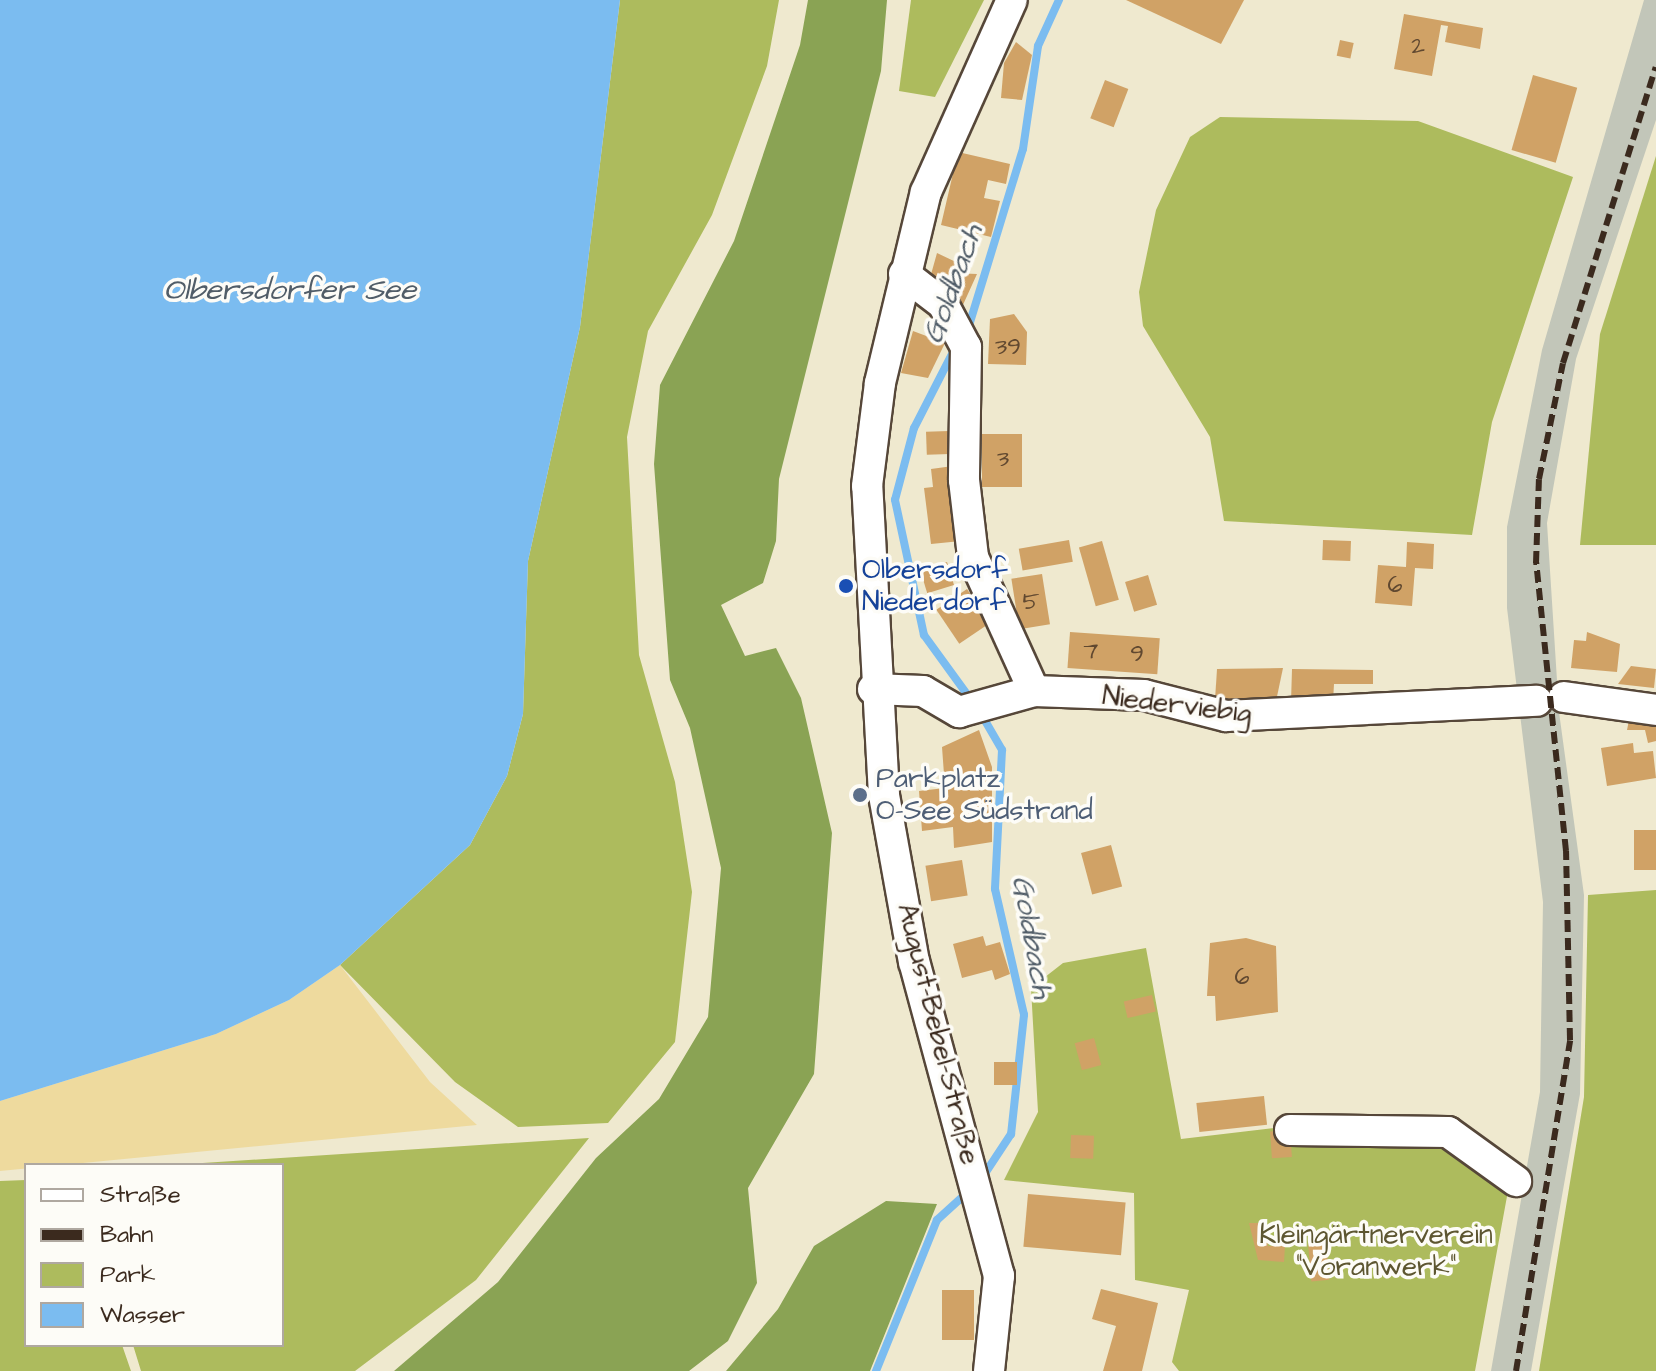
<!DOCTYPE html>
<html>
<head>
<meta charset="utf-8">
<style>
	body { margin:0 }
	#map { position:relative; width:1656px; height:1371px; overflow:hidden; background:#efe9cf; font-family:"Architects Daughter",sans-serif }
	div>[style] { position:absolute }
	.industrial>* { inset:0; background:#c2c6b9 }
	.green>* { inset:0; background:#adbb5d }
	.forest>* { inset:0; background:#8aa354 }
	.sand>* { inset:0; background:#eeda9e }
	.water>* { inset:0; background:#7bbcf0 }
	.stream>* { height:8px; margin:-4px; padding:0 4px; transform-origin:4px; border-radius:4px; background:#7bbcf0 }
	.building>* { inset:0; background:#d0a266; transform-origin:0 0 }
	.roads { filter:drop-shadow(2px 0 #564739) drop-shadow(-2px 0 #564739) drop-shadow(0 2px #564739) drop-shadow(0 -2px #564739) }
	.minor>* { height:30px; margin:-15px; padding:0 15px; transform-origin:15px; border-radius:15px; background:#fff }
	.rail>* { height:6px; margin-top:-3px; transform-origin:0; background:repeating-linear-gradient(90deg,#3b2a1e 0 12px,transparent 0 18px) }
	.dots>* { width:22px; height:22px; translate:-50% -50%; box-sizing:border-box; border:4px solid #fdfcf7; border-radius:50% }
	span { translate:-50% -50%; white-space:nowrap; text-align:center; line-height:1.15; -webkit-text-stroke:7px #fdfcf7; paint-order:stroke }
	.number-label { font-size:24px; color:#604830 }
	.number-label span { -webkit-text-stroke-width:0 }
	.transit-label { font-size:28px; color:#164399 }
	.left { translate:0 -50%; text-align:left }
	.street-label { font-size:28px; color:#3b2a1e }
	.service-label { font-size:28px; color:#4e5e75 }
	.park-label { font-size:28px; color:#5d5631 }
	.water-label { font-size:30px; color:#515d68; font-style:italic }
	.legend { position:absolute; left:24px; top:1163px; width:260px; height:184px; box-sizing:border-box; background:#fdfcf7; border:2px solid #afa8a0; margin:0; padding:10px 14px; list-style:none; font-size:24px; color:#3b2a1e }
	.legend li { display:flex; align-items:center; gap:16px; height:40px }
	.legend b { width:40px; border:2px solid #afa8a0 }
</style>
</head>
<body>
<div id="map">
	<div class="industrial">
		<div style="clip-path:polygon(1644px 0,1656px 0,1656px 120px,1576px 359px,1547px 523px,1559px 712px,1584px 895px,1580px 1094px,1531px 1371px,1491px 1371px,1540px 1092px,1543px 902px,1507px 608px,1507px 527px,1542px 350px)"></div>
	</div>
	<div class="green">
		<div style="clip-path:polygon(620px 0,779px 0,767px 66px,712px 215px,648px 331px,627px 437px,639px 655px,675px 782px,692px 892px,675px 1042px,608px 1123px,518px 1127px,455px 1082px,340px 965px,470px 845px,507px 776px,523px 714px,528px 561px,580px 327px)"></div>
		<div style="clip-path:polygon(911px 0,984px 0,935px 97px,899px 91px)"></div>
		<div style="clip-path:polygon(1220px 117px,1418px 121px,1573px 177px,1492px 422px,1472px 535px,1224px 521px,1210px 437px,1143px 326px,1139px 292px,1156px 210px,1190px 137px)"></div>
		<div style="clip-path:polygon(1656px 156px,1656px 545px,1580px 545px,1600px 334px)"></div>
		<div style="clip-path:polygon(1656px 890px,1656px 1371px,1539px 1371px,1584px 1097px,1588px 895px)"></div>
		<div style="clip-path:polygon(1146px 948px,1181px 1139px,1308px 1124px,1448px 1132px,1510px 1180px,1475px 1371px,1179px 1371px,1172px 1362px,1189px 1290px,1135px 1280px,1134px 1193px,1004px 1180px,1038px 1112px,1031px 988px,1063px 963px)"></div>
		<div style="clip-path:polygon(589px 1138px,476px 1280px,355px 1371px,141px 1371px,133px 1345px,282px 1345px,282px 1165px,172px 1165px)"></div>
		<div style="clip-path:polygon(26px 1180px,26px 1345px,122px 1345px,131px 1371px,0 1371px,0 1181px)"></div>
	</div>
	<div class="forest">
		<div style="clip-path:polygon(808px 0,887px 0,881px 71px,779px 479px,776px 541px,763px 583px,721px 605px,745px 656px,776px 648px,801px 698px,832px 833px,814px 1074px,748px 1188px,757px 1283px,728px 1341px,689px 1371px,394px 1371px,498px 1282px,596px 1158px,659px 1099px,708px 1017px,721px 868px,690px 728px,670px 680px,654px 464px,660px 385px,734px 241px,800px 45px)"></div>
		<div style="clip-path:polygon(886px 1201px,937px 1204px,870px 1371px,726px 1371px,778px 1309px,814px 1246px)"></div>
	</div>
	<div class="sand">
		<div style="clip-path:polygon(340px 965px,430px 1082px,477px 1125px,0 1171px,0 1101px,216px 1034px,289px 1000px)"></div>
	</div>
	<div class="water">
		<div style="clip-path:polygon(0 0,620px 0,580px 327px,528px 561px,523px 714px,507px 776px,470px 845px,340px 965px,289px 1000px,216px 1034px,0 1101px)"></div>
	</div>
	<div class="stream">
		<div style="left:967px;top:332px;width:191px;rotate:-73deg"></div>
		<div style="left:1023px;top:149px;width:104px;rotate:-81.7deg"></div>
		<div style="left:1038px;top:46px;width:51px;rotate:-65.5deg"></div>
		<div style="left:954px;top:350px;width:88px;rotate:117.1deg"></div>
		<div style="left:914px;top:428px;width:74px;rotate:104.8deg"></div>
		<div style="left:895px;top:500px;width:138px;rotate:77.9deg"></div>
		<div style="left:924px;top:635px;width:82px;rotate:54deg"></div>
		<div style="left:980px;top:712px;width:44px;rotate:59.9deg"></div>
		<div style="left:1002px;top:750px;width:139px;rotate:92.9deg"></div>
		<div style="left:995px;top:889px;width:129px;rotate:77deg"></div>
		<div style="left:1024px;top:1015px;width:120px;rotate:96.2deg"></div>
		<div style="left:1011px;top:1134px;width:56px;rotate:123.4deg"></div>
		<div style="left:876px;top:1371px;width:163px;rotate:-68deg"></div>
		<div style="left:937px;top:1220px;width:45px;rotate:-42.3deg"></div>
	</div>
	<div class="building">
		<div style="clip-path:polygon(1126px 0,1244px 0,1221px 44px)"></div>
		<div style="clip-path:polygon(1404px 14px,1483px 28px,1480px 49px,1445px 42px,1448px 26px,1441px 25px,1432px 76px,1394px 69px)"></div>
		<div style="left:1340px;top:40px;width:14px;height:16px;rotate:12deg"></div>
		<div style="clip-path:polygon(1016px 42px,1032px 55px,1022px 100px,1001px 98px,1004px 63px)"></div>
		<div style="left:1533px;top:75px;width:46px;height:78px;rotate:16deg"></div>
		<div style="left:1105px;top:80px;width:25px;height:41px;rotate:21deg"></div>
		<div style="clip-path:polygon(958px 152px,1010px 164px,1006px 184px,988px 180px,984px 198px,1000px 201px,991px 237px,941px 225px)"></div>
		<div style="clip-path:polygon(937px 253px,958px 263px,953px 273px,977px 274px,962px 307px,930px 278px)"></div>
		<div style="clip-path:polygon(1014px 314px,1027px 332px,1026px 365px,988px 364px,990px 319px)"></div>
		<div style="clip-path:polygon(913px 331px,945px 343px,928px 378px,901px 373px)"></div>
		<div style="left:949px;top:431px;width:23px;height:23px;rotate:88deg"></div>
		<div style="left:982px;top:434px;width:40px;height:53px"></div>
		<div style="clip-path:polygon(953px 466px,961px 541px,931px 544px,924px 488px,933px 487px,931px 469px)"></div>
		<div style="left:1069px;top:540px;width:22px;height:51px;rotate:80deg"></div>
		<div style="left:1323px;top:540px;width:28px;height:20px;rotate:2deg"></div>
		<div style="left:1102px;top:541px;width:61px;height:24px;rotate:74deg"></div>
		<div style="clip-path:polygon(1407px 542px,1434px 544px,1433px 569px,1415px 568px,1412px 606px,1375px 603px,1378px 565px,1406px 567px)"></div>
		<div style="left:947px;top:562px;width:24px;height:28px;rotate:73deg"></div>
		<div style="left:1042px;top:574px;width:51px;height:31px;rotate:81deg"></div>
		<div style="left:1148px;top:575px;width:31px;height:24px;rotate:73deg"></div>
		<div style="left:967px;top:589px;width:41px;height:37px;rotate:56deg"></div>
		<div style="left:1070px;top:632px;width:90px;height:36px;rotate:4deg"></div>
		<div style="clip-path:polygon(1587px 632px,1620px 644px,1617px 672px,1571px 668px,1574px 640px,1586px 641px)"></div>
		<div style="clip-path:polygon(1631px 666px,1656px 669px,1654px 688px,1618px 684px)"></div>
		<div style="clip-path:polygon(1283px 668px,1275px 706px,1215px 700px,1217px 669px)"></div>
		<div style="clip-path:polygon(1292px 669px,1373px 670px,1373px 684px,1334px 684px,1333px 702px,1291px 702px)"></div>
		<div style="clip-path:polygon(1630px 715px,1656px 719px,1656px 741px,1648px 743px,1645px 730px,1627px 730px)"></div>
		<div style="clip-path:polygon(979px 730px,992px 767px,992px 842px,954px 848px,953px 827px,922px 831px,919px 791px,945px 788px,942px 747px)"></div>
		<div style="clip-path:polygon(1633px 743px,1634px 753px,1653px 751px,1656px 778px,1607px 786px,1601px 748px)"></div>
		<div style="left:1656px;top:830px;width:40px;height:22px;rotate:90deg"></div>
		<div style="left:1111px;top:845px;width:43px;height:31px;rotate:75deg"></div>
		<div style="left:962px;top:860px;width:36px;height:37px;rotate:81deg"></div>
		<div style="clip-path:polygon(983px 936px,986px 946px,1000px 942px,1010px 974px,995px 980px,992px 970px,962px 978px,953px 944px)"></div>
		<div style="clip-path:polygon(1246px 938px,1276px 946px,1278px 1012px,1216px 1021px,1215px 996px,1207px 996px,1210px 943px)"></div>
		<div style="left:1152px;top:995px;width:17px;height:29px;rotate:77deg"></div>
		<div style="left:1094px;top:1038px;width:28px;height:20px;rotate:75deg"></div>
		<div style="left:994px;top:1062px;width:23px;height:23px"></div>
		<div style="left:1264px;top:1096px;width:29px;height:68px;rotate:84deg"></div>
		<div style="left:1290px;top:1130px;width:27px;height:20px;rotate:86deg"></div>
		<div style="left:1071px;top:1135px;width:23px;height:23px;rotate:2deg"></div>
		<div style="left:1028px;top:1194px;width:98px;height:53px;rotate:5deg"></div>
		<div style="clip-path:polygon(1249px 1223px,1266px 1223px,1268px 1246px,1285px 1246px,1284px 1262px,1258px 1260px)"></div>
		<div style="left:1326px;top:1242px;width:38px;height:18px;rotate:85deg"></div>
		<div style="clip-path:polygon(1101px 1289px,1158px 1303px,1142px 1371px,1103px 1371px,1116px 1326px,1092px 1319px)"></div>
		<div style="left:942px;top:1290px;width:32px;height:50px"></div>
	</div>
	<div class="roads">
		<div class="minor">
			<div style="left:904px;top:274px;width:49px;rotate:37.6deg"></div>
			<div style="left:943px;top:304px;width:49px;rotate:61.9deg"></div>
			<div style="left:966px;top:347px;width:133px;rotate:90.9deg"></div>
			<div style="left:964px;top:480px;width:78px;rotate:83.3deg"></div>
			<div style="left:973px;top:557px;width:147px;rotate:65.5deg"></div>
			<div style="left:873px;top:689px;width:50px;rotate:2.3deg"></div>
			<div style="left:923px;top:691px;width:42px;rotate:30.3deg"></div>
			<div style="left:959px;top:712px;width:78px;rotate:-15.6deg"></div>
			<div style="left:1034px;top:691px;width:110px;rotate:2.1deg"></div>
			<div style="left:1144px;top:695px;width:85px;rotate:14.4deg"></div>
			<div style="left:1226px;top:716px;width:311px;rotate:-2.8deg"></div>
			<div style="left:1564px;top:697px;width:93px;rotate:8deg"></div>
			<div style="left:1290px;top:1130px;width:158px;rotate:0.7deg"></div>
			<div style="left:1448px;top:1132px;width:84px;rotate:35.8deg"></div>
			<div style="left:989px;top:1371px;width:96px;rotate:-84deg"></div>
			<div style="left:999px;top:1276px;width:325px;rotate:-105.1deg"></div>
			<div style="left:914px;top:962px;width:170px;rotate:-100.2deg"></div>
			<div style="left:884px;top:795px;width:309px;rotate:-93.1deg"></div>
			<div style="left:867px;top:486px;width:104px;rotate:-82.8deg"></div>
			<div style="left:880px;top:383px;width:196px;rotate:-76.5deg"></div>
			<div style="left:926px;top:192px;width:210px;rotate:-65.9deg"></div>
		</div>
	</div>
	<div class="rail">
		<div style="left:1516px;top:1371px;width:335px;rotate:-80.7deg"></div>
		<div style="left:1570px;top:1040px;width:189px;rotate:-91.2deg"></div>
		<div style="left:1566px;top:851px;width:290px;rotate:-95.9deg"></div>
		<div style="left:1536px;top:563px;width:84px;rotate:-88deg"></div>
		<div style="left:1539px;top:479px;width:118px;rotate:-78.3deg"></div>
		<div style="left:1563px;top:363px;width:310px;rotate:-72.6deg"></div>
	</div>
	<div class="dots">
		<div style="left:846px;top:586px;background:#1a4fb4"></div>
		<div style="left:860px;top:795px;background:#5c6f8a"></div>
	</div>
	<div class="number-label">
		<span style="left:1418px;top:47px">2</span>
		<span style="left:1008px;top:348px">39</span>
		<span style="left:1003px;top:460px">3</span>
		<span style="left:1395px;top:586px">6</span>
		<span style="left:1031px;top:603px">5</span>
		<span style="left:1091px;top:652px">7</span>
		<span style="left:1137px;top:655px">9</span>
		<span style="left:1242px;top:978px">6</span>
	</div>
	<div class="transit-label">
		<span class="left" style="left:862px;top:586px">Olbersdorf<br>Niederdorf</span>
	</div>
	<div class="street-label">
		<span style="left:1177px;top:705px;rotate:7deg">Niederviebig</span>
		<span style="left:938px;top:1034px;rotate:76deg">August-Bebel-Straße</span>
	</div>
	<div class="service-label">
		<span class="left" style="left:876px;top:795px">Parkplatz<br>O-See Südstrand</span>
	</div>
	<div class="park-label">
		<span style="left:1376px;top:1251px">Kleingärtnerverein<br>"Voranwerk"</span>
	</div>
	<div class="water-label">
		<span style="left:953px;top:284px;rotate:-70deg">Goldbach</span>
		<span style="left:290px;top:290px">Olbersdorfer See</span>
		<span style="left:1032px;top:937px;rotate:80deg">Goldbach</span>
	</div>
	<ul class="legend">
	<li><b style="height:10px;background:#fff"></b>Straße</li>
	<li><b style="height:10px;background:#3b2a1e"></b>Bahn</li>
	<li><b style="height:22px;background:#adbb5d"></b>Park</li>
	<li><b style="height:22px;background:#7bbcf0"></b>Wasser</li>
	</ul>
</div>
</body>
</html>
